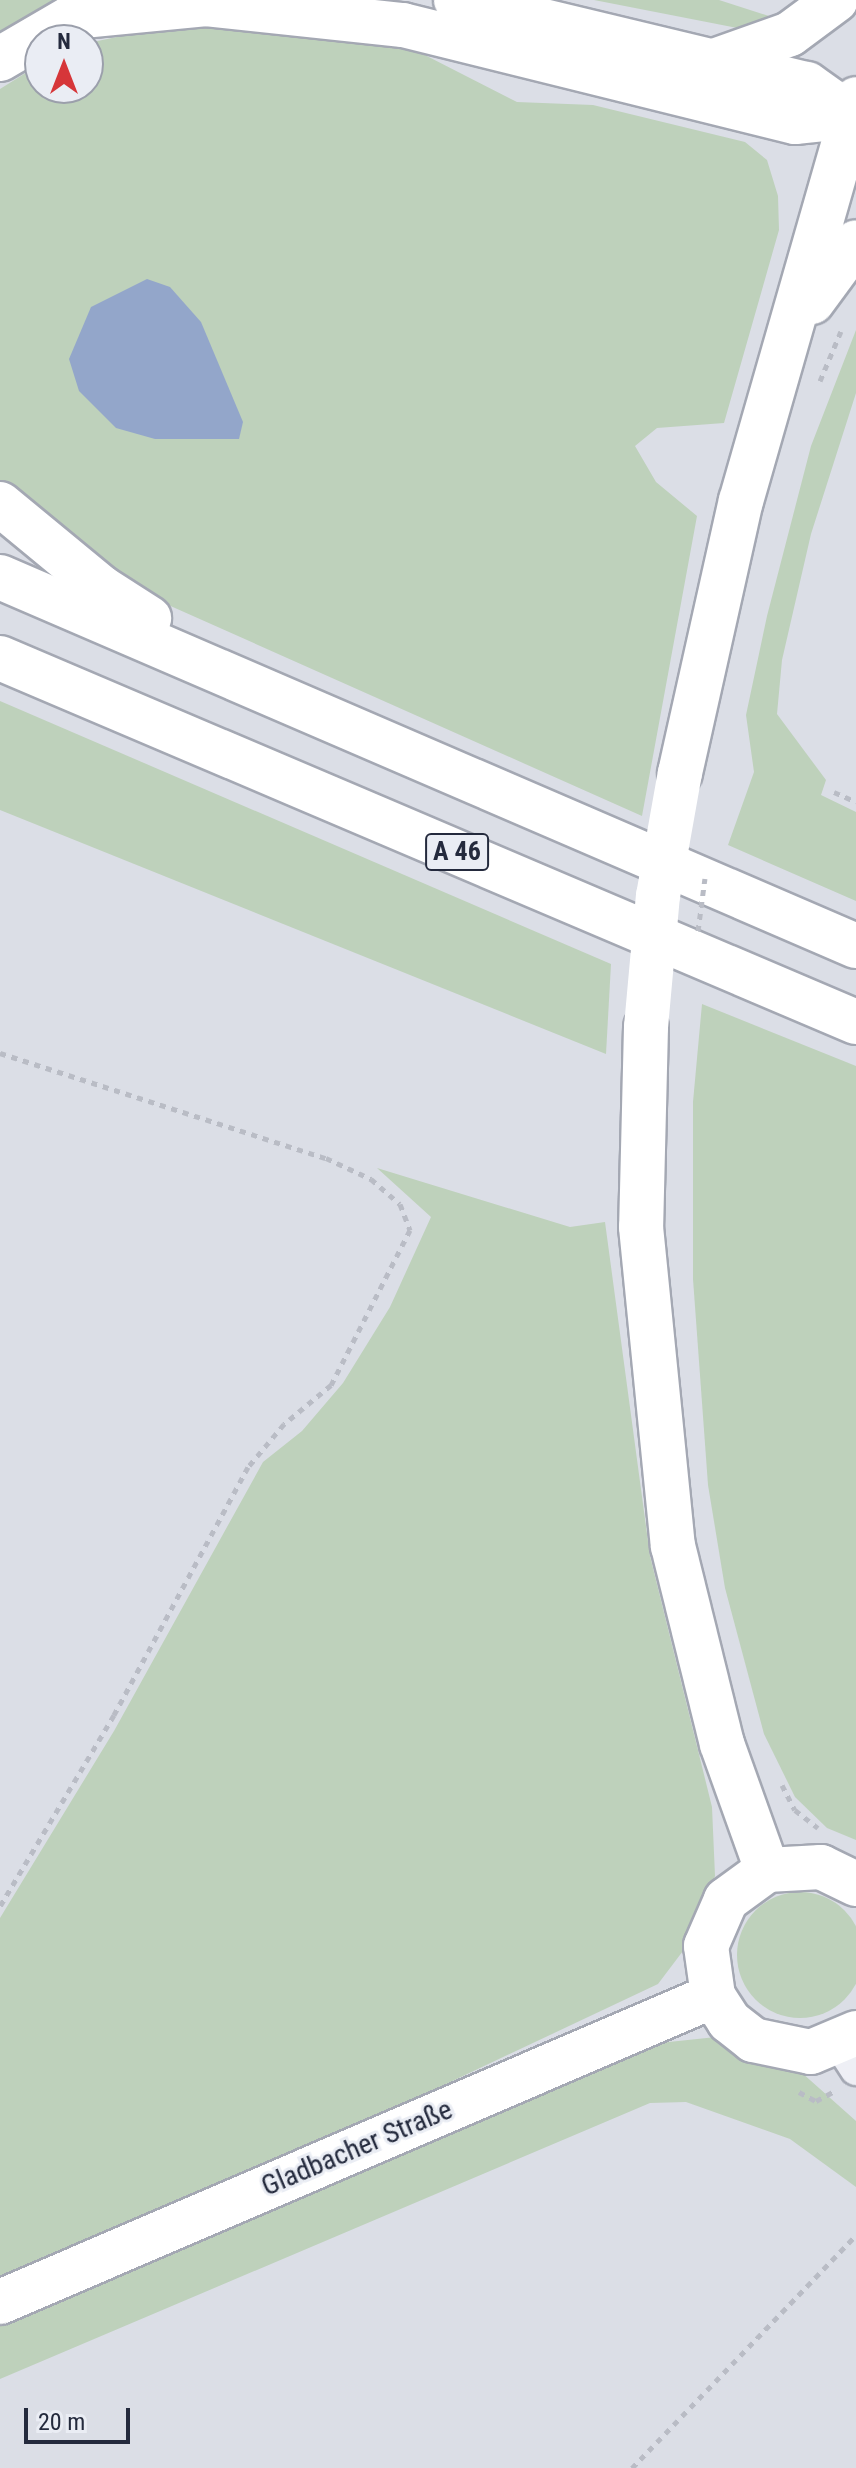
<!DOCTYPE html>
<html>
<head>
<meta charset="utf-8">
<style>
	body { margin:0 }
	#map { position:relative; width:856px; height:2468px; overflow:hidden; background:#dbdee6; font-family:"Roboto Condensed",sans-serif }
	div>[style] { position:absolute }
	.green>* { inset:0; background:#bed1bb }
	.round { border-radius:50% }
	.water>* { inset:0; background:#93a6ca }
	.path>* { height:5px; margin-top:-2.5px; transform-origin:0; background:repeating-linear-gradient(90deg,#b9bcc5 0 6px,transparent 0 12px) }
	.roads { filter:drop-shadow(2px 0 #a4a8b3) drop-shadow(-2px 0 #a4a8b3) drop-shadow(0 2px #a4a8b3) drop-shadow(0 -2px #a4a8b3) }
	.street>* { height:32px; margin:-16px; padding:0 16px; transform-origin:16px; border-radius:16px; background:#eeeff5 }
	.secondary>* { height:44px; margin:-22px; padding:0 22px; transform-origin:22px; border-radius:22px; background:#fff }
	.highway>* { height:44px; margin:-22px; padding:0 22px; transform-origin:22px; border-radius:22px; background:#fff }
	.path-bridge>* { height:5px; margin-top:-2.5px; transform-origin:0; background:repeating-linear-gradient(90deg,#b9bcc5 0 6px,transparent 0 12px) }
	.secondary-bridge>* { height:44px; margin:-22px; padding:0 22px; transform-origin:22px; border-radius:22px; background:#fff }
	span { translate:-50% -50%; white-space:nowrap; text-align:center; line-height:1.15; -webkit-text-stroke:6px #eaedf4; paint-order:stroke }
	.shield-label span { padding:2px 6px; background:#eaedf4; border:2px solid; border-radius:6px; -webkit-text-stroke-width:0 }
	.shield-label { font-size:26px; color:#242a3d; font-weight:700 }
	.street-label { font-size:28px; color:#242a3d }
	.north { position:absolute; left:24px; top:24px; width:80px; height:80px; box-sizing:border-box; background:#eaedf4; border:2px solid #9b9fab; border-radius:50%; rotate:0deg; font-size:22px; font-weight:700; line-height:32px; text-align:center; color:#242a3d }
	.north::after { content:''; display:block; margin:auto; width:28px; height:36px; background:#d63639; clip-path:polygon(50% 0,100% 100%,50% 72%,0 100%) }
	.scale { position:absolute; left:24px; top:2408px; width:106px; height:36px; box-sizing:border-box; border:4px solid #242a3d; border-top:0; padding-left:10px; font-size:24px; line-height:28px; white-space:nowrap; color:#242a3d; -webkit-text-stroke:6px #eaedf4; paint-order:stroke }
</style>
</head>
<body>
<div id="map">
	<div class="green">
		<div style="clip-path:polygon(0 0,79px 0,0 38px)"></div>
		<div style="clip-path:polygon(594px 0,719px 0,769px 16px,763px 33px)"></div>
		<div style="clip-path:polygon(189px 22px,279px 26px,417px 51px,517px 102px,593px 105px,745px 142px,767px 160px,778px 196px,779px 230px,724px 423px,657px 428px,635px 446px,656px 482px,697px 516px,642px 816px,112px 580px,0 488px,0 89px,40px 64px,40px 88px,88px 88px,88px 43px)"></div>
		<div style="clip-path:polygon(856px 330px,856px 393px,811px 534px,782px 660px,777px 714px,826px 780px,821px 795px,856px 812px,856px 901px,728px 845px,754px 772px,746px 715px,767px 616px,811px 446px)"></div>
		<div style="clip-path:polygon(0 701px,611px 964px,606px 1054px,0 810px)"></div>
		<div style="clip-path:polygon(702px 1004px,856px 1066px,856px 1840px,827px 1828px,795px 1797px,764px 1734px,725px 1588px,708px 1485px,693px 1279px,693px 1102px)"></div>
		<div style="clip-path:polygon(377px 1168px,570px 1227px,605px 1222px,650px 1556px,712px 1807px,715px 1876px,692px 1939px,658px 1984px,444px 2085px,0 2277px,0 1918px,114px 1731px,263px 1462px,302px 1431px,343px 1383px,390px 1307px,431px 1217px)"></div>
		<div class="round" style="left:737px;top:1892px;width:126px;height:126px"></div>
		<div style="clip-path:polygon(716px 2037px,792px 2064px,856px 2121px,856px 2187px,790px 2139px,686px 2102px,650px 2103px,0 2379px,0 2321px,650px 2044px)"></div>
	</div>
	<div class="water">
		<div style="clip-path:polygon(147px 279px,170px 287px,201px 322px,243px 422px,239px 439px,155px 439px,116px 428px,79px 391px,69px 359px,91px 307px)"></div>
	</div>
	<div class="path">
		<div style="left:820px;top:381px;width:54px;rotate:-67.2deg"></div>
		<div style="left:834px;top:792px;width:24px;rotate:24deg"></div>
		<div style="left:0;top:1053px;width:342px;rotate:17.9deg"></div>
		<div style="left:326px;top:1158px;width:50px;rotate:25deg"></div>
		<div style="left:371px;top:1179px;width:38px;rotate:41deg"></div>
		<div style="left:400px;top:1204px;width:28px;rotate:69deg"></div>
		<div style="left:410px;top:1230px;width:174px;rotate:117deg"></div>
		<div style="left:331px;top:1385px;width:61px;rotate:140.3deg"></div>
		<div style="left:284px;top:1424px;width:56px;rotate:129.9deg"></div>
		<div style="left:248px;top:1467px;width:282px;rotate:118.4deg"></div>
		<div style="left:114px;top:1715px;width:222px;rotate:120.8deg"></div>
		<div style="left:782px;top:1785px;width:28px;rotate:63deg"></div>
		<div style="left:795px;top:1810px;width:29px;rotate:38deg"></div>
		<div style="left:799px;top:2092px;width:19px;rotate:28deg"></div>
		<div style="left:816px;top:2101px;width:19px;rotate:-28deg"></div>
		<div style="left:632px;top:2468px;width:323px;rotate:-46.1deg"></div>
	</div>
	<div class="roads">
		<div class="street">
			<div style="left:840px;top:2044px;width:30px;rotate:57deg"></div>
		</div>
		<div class="secondary">
			<div style="left:812px;top:302px;width:74px;rotate:-53.7deg"></div>
			<div style="left:680px;top:773px;width:279px;rotate:-77.4deg"></div>
			<div style="left:741px;top:501px;width:418px;rotate:-74deg"></div>
			<div style="left:646px;top:1027px;width:200px;rotate:91.4deg"></div>
			<div style="left:641px;top:1227px;width:321px;rotate:84.3deg"></div>
			<div style="left:673px;top:1546px;width:204px;rotate:76.1deg"></div>
			<div style="left:722px;top:1744px;width:134px;rotate:70.3deg"></div>
			<div style="left:856px;top:1884px;width:39px;rotate:-154deg"></div>
			<div style="left:821px;top:1867px;width:54px;rotate:176.8deg"></div>
			<div style="left:767px;top:1870px;width:51px;rotate:143.8deg"></div>
			<div style="left:726px;top:1900px;width:50px;rotate:113.5deg"></div>
			<div style="left:706px;top:1946px;width:50px;rotate:82deg"></div>
			<div style="left:713px;top:1996px;width:30px;rotate:57deg"></div>
			<div style="left:729px;top:2021px;width:31px;rotate:38deg"></div>
			<div style="left:753px;top:2040px;width:59px;rotate:11.7deg"></div>
			<div style="left:811px;top:2052px;width:49px;rotate:-22.9deg"></div>
			<div style="left:0;top:2302px;width:776px;rotate:-23.23deg"></div>
		</div>
		<div class="highway">
			<div style="left:456px;top:0;width:361px;rotate:13.5deg"></div>
			<div style="left:807px;top:84px;width:55px;rotate:35.4deg"></div>
			<div style="left:0;top:59px;width:83px;rotate:-30.3deg"></div>
			<div style="left:72px;top:17px;width:135px;rotate:-5.5deg"></div>
			<div style="left:206px;top:4px;width:198px;rotate:6.1deg"></div>
			<div style="left:403px;top:25px;width:404px;rotate:13.9deg"></div>
			<div style="left:795px;top:122px;width:57px;rotate:-6deg"></div>
			<div style="left:717px;top:60px;width:77px;rotate:-19.6deg"></div>
			<div style="left:790px;top:34px;width:57px;rotate:-36.5deg"></div>
			<div style="left:0;top:504px;width:132px;rotate:39.5deg"></div>
			<div style="left:102px;top:588px;width:56px;rotate:32.6deg"></div>
			<div style="left:0;top:577px;width:932px;rotate:23.32deg"></div>
			<div style="left:0;top:658px;width:930px;rotate:23.04deg"></div>
		</div>
	</div>
	<div class="path-bridge">
		<div style="left:698px;top:931px;width:53px;rotate:-82.5deg"></div>
	</div>
	<div class="secondary-bridge">
		<div style="left:646px;top:1027px;width:132px;rotate:-84.8deg"></div>
		<div style="left:658px;top:896px;width:125px;rotate:-79.9deg"></div>
	</div>
	<div class="shield-label">
		<span style="left:457px;top:852px">A 46</span>
	</div>
	<div class="street-label">
		<span style="left:357px;top:2148px;rotate:-23deg">Gladbacher Straße</span>
	</div>
	<div class="north">N</div>
	<div class="scale">20 m</div>
</div>
</body>
</html>
